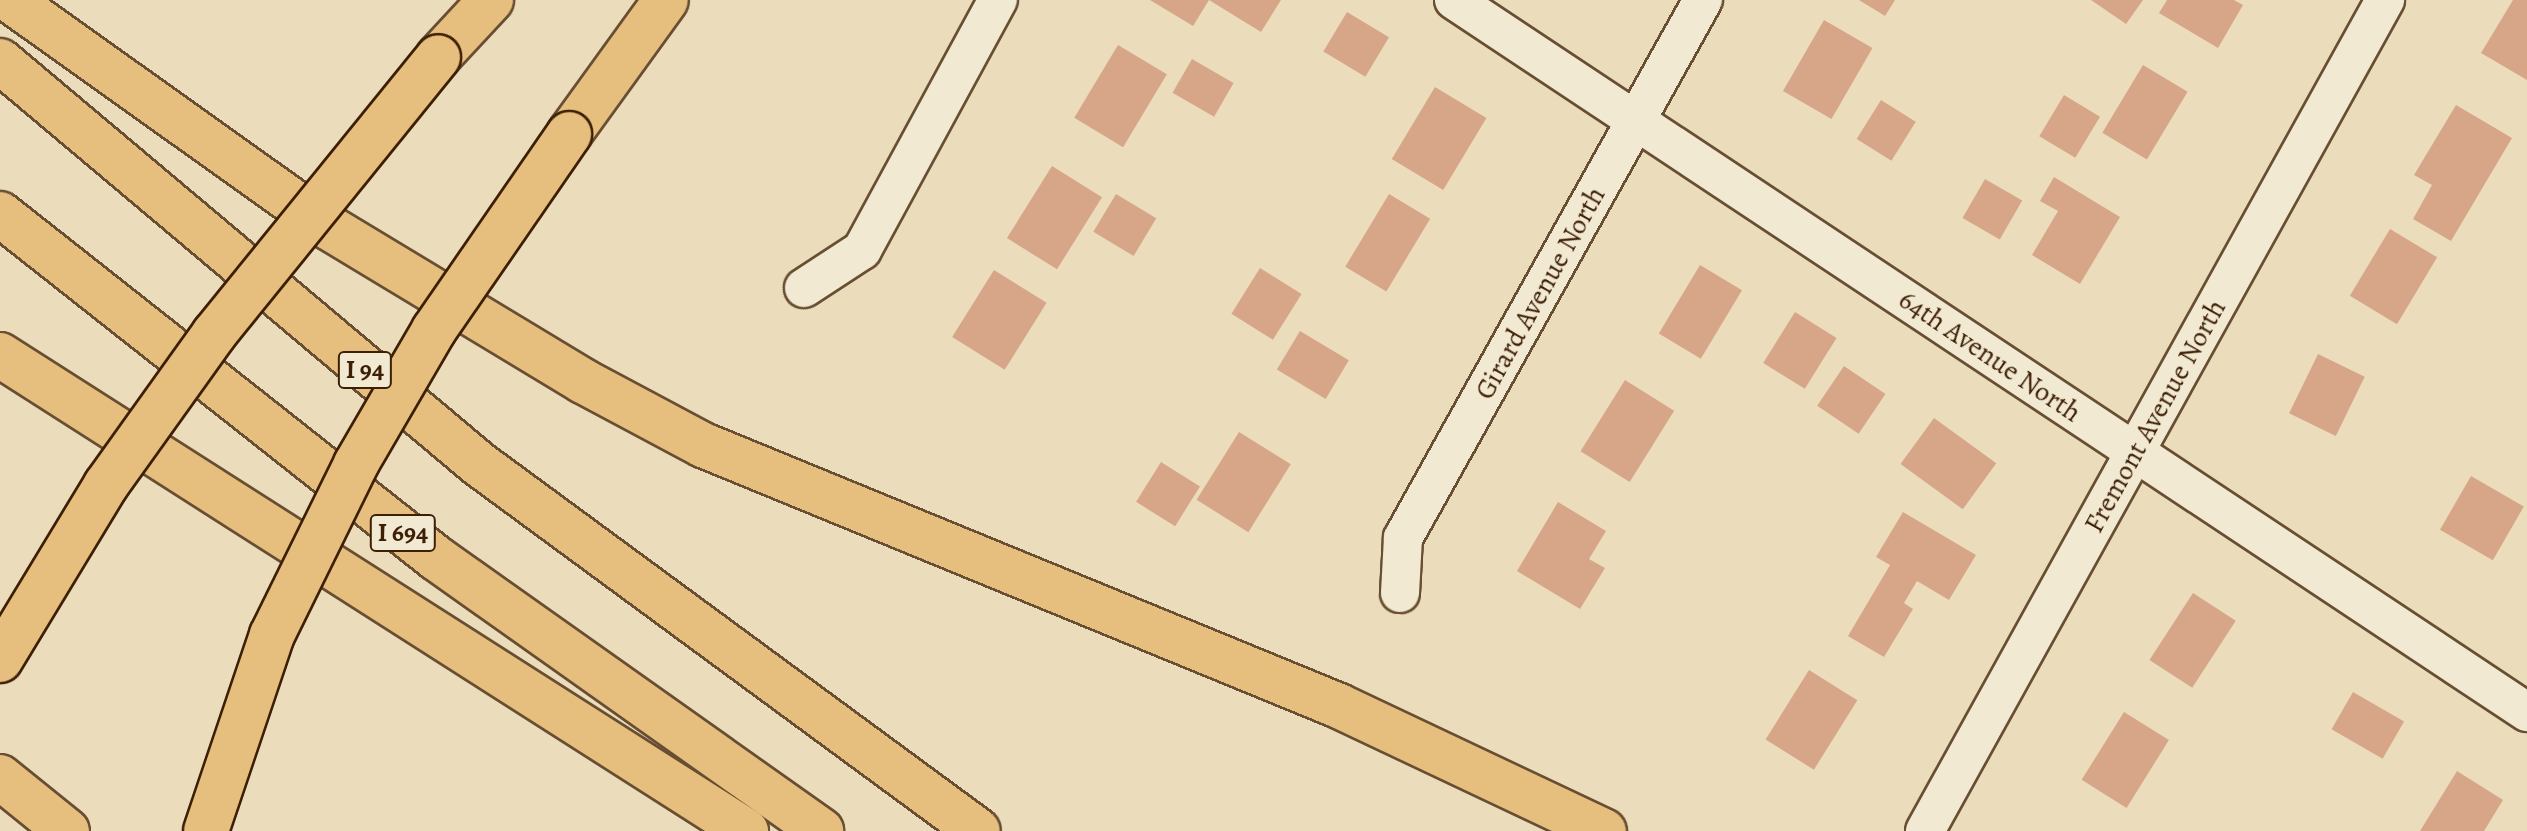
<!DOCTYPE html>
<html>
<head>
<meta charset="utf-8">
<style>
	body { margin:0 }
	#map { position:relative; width:2527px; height:831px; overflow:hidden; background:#ebddbb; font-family:Alegreya,serif }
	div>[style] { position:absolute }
	.building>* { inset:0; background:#d7a688; transform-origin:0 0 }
	.roads { filter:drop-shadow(2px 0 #684e32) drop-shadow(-2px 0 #684e32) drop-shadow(0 2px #684e32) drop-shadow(0 -2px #684e32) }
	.street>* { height:38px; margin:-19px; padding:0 19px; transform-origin:19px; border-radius:19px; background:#f2e9d3 }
	.highway>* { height:44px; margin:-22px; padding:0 22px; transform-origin:22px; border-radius:22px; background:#e6be7e }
	.bridges { filter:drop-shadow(2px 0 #3d1f05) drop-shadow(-2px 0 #3d1f05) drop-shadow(0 2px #3d1f05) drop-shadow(0 -2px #3d1f05) }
	.highway-bridge>* { height:44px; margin:-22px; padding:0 22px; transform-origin:22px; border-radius:22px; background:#e6be7e }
	span { translate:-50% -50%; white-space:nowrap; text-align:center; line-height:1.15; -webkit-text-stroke:6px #f2e9d3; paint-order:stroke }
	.shield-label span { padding:2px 6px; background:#f2e9d3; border:2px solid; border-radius:6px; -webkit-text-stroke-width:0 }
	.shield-label { font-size:26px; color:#3d1f05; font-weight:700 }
	.street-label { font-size:28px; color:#3d1f05 }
</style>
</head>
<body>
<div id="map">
	<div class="building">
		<div style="clip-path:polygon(1150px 0,1281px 0,1261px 32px,1209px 0,1193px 26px)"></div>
		<div style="clip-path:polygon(1859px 0,1895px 0,1885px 16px)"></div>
		<div style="clip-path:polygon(2091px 0,2143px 0,2126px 24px)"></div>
		<div style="clip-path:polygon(2167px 0,2234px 0,2243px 5px,2218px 48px,2159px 13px)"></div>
		<div style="clip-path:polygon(2513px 0,2527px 0,2527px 80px,2481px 53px)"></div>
		<div style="left:1347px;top:12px;width:49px;height:46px;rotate:31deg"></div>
		<div style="left:1824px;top:20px;width:56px;height:82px;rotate:30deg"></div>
		<div style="left:1118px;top:45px;width:57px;height:85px;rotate:31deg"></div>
		<div style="left:1192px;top:59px;width:48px;height:39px;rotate:30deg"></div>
		<div style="left:2143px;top:65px;width:52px;height:79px;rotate:31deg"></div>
		<div style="left:1435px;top:87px;width:60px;height:84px;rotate:31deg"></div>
		<div style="left:2064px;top:95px;width:42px;height:48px;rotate:31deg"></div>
		<div style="left:1881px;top:100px;width:41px;height:46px;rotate:32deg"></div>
		<div style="clip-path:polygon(2456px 105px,2512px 138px,2451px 241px,2413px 219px,2432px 185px,2414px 175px)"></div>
		<div style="left:1052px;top:166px;width:59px;height:85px;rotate:32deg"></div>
		<div style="clip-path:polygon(2054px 177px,2120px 217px,2080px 284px,2032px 255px,2058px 211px,2040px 201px)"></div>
		<div style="left:1985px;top:179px;width:43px;height:45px;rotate:30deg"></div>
		<div style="left:1116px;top:194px;width:47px;height:44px;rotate:31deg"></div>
		<div style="left:1389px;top:194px;width:48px;height:85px;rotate:31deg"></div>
		<div style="left:2390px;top:229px;width:55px;height:78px;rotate:31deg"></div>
		<div style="left:1700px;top:265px;width:49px;height:80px;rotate:31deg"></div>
		<div style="left:1260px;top:268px;width:49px;height:54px;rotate:32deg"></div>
		<div style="left:994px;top:270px;width:62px;height:79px;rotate:32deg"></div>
		<div style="left:1795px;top:312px;width:49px;height:60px;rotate:32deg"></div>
		<div style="left:1300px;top:331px;width:57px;height:45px;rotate:31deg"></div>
		<div style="left:2318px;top:354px;width:52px;height:66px;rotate:26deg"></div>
		<div style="left:1844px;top:366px;width:50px;height:48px;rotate:34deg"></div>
		<div style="left:1625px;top:380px;width:58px;height:84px;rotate:32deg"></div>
		<div style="left:1934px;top:418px;width:77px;height:57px;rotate:36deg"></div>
		<div style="left:1239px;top:432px;width:61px;height:80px;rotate:32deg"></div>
		<div style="left:1161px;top:462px;width:46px;height:47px;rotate:32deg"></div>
		<div style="left:2471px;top:476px;width:61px;height:62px;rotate:30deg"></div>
		<div style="clip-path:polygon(1558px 502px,1606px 531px,1589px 559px,1605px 568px,1580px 609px,1517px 571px)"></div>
		<div style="clip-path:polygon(1903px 512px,1976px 555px,1949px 600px,1917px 581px,1904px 603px,1913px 609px,1884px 657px,1848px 636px,1890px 565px,1876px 557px)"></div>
		<div style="left:2193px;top:593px;width:51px;height:80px;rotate:33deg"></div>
		<div style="left:1809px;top:670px;width:57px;height:82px;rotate:32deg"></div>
		<div style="left:2353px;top:692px;width:59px;height:43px;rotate:30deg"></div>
		<div style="left:2124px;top:712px;width:53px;height:80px;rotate:32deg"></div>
		<div style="clip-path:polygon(2457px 771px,2503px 800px,2484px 831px,2420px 831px)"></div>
	</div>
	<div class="roads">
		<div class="street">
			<div style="left:1454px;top:0;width:1288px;rotate:33.57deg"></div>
			<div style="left:804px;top:288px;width:69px;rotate:-33.2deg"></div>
			<div style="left:862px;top:250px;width:285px;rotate:-61.5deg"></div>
			<div style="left:1400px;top:593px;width:55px;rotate:-86.9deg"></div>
			<div style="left:1403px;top:538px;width:616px;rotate:-60.86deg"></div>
			<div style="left:1925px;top:831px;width:950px;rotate:-61.03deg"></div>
		</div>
		<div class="highway">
			<div style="left:10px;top:0;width:391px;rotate:35.5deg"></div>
			<div style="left:328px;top:227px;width:298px;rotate:31.1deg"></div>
			<div style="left:583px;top:381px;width:136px;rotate:28.1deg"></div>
			<div style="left:703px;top:445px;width:687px;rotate:22.31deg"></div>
			<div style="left:1339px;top:706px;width:293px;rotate:25.3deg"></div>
			<div style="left:438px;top:57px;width:78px;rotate:-47.1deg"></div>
			<div style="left:0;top:61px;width:626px;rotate:40.08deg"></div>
			<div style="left:479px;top:464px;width:619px;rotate:36.33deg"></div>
			<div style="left:569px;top:134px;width:165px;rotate:-54.1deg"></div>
			<div style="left:0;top:214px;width:555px;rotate:38.27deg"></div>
			<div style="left:436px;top:558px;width:472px;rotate:35.3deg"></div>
			<div style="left:0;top:355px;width:885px;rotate:32.54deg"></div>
			<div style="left:0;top:777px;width:86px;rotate:38.9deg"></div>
		</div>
	</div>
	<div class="bridges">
		<div class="highway-bridge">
			<div style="left:0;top:660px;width:205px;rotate:-58.8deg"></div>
			<div style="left:106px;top:485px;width:186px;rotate:-54.4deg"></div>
			<div style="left:214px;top:334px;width:356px;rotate:-51deg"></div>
			<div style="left:206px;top:831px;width:207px;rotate:-71.4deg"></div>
			<div style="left:272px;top:635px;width:191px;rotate:-63.8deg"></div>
			<div style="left:356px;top:464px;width:155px;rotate:-59.8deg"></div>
			<div style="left:434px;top:330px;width:238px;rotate:-55.4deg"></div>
		</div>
	</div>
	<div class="shield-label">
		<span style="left:365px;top:370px">I 94</span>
		<span style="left:403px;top:533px">I 694</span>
	</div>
	<div class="street-label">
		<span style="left:1540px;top:293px;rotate:-61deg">Girard Avenue North</span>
		<span style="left:1990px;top:356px;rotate:34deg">64th Avenue North</span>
		<span style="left:2155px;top:416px;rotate:-61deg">Fremont Avenue North</span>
	</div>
</div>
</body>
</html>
